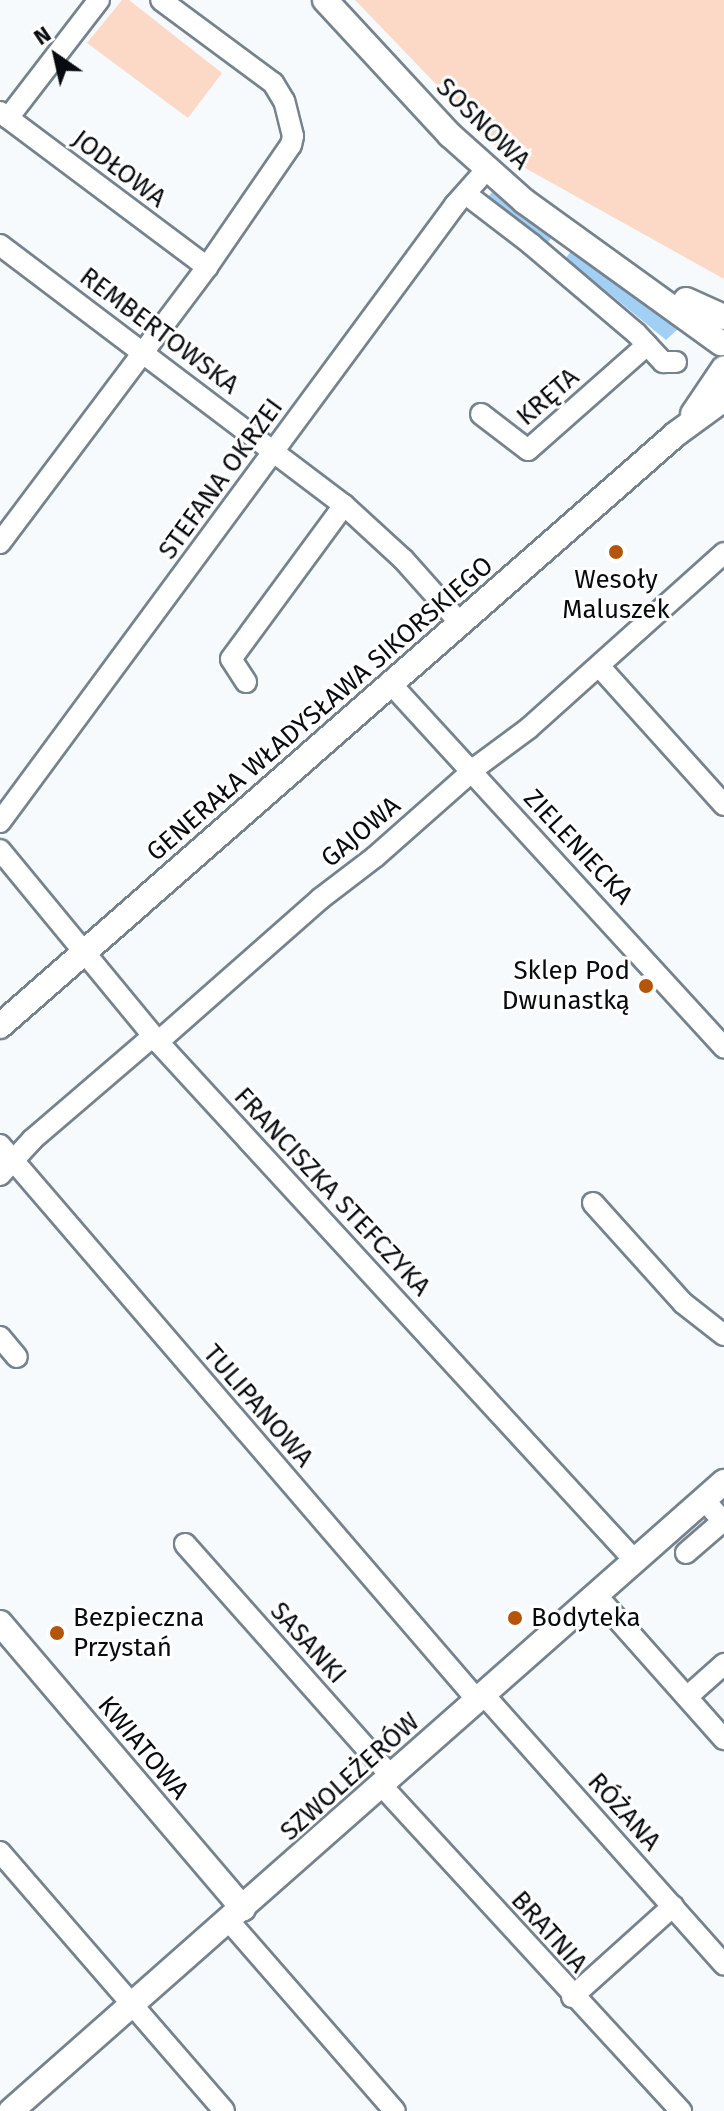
<!DOCTYPE html>
<html>
<head>
<meta charset="utf-8">
<style>
	body { margin:0 }
	#map { position:relative; width:724px; height:2111px; overflow:hidden; background:#f7fafc; font-family:"Fira Sans",sans-serif }
	div>[style] { position:absolute }
	.green>* { inset:0; background:#fcd9c6 }
	.water>* { inset:0; background:#a2d0f5; transform-origin:0 0 }
	.roads { filter:drop-shadow(2px 0 #76838e) drop-shadow(-2px 0 #76838e) drop-shadow(0 2px #76838e) drop-shadow(0 -2px #76838e) }
	.minor>* { height:20px; margin:-10px; padding:0 10px; transform-origin:10px; border-radius:10px; background:#fff }
	.tertiary>* { height:24px; margin:-12px; padding:0 12px; transform-origin:12px; border-radius:12px; background:#fff }
	.dots>* { width:22px; height:22px; translate:-50% -50%; box-sizing:border-box; border:4px solid #fff; border-radius:50% }
	span { translate:-50% -50%; white-space:nowrap; text-align:center; line-height:1.15; -webkit-text-stroke:6px #fff; paint-order:stroke }
	.street-label { font-size:26px; color:#080c10 }
	.poi-label { font-size:26px; color:#080c10 }
	.right { translate:-100% -50%; text-align:right }
	.left { translate:0 -50%; text-align:left }
	.north { position:absolute; left:16px; top:16px; width:80px; height:80px; -webkit-text-stroke:6px #fff; paint-order:stroke; rotate:326deg; font-size:22px; font-weight:700; line-height:32px; text-align:center; color:#080c10 }
	.north::after { content:''; display:block; margin:auto; width:28px; height:36px; background:#080c10; clip-path:polygon(50% 0,100% 100%,50% 72%,0 100%) }
</style>
</head>
<body>
<div id="map">
	<div class="green">
		<div style="clip-path:polygon(122px 0,129px 0,222px 73px,188px 118px,87px 43px)"></div>
		<div style="clip-path:polygon(355px 0,724px 0,724px 279px,507px 158px)"></div>
	</div>
	<div class="water">
		<div style="left:492px;top:192px;width:75px;height:8px;rotate:38deg"></div>
		<div style="clip-path:polygon(571px 251px,679px 328px,666px 340px,566px 258px)"></div>
	</div>
	<div class="roads">
		<div class="minor">
			<div style="left:0;top:112px;width:259px;rotate:36.8deg"></div>
			<div style="left:8px;top:118px;width:149px;rotate:-52.4deg"></div>
			<div style="left:467px;top:195px;width:81px;rotate:37.4deg"></div>
			<div style="left:531px;top:244px;width:138px;rotate:40.3deg"></div>
			<div style="left:636px;top:333px;width:40px;rotate:47deg"></div>
			<div style="left:663px;top:362px;width:13px"></div>
			<div style="left:0;top:245px;width:431px;rotate:37.1deg"></div>
			<div style="left:344px;top:505px;width:80px;rotate:42.5deg"></div>
			<div style="left:403px;top:559px;width:86px;rotate:48.3deg"></div>
			<div style="left:481px;top:414px;width:59px;rotate:37.5deg"></div>
			<div style="left:528px;top:450px;width:159px;rotate:-41.4deg"></div>
			<div style="left:0;top:543px;width:345px;rotate:-53.1deg"></div>
			<div style="left:207px;top:267px;width:148px;rotate:-55.5deg"></div>
			<div style="left:291px;top:145px;width:9px;rotate:-77deg"></div>
			<div style="left:293px;top:136px;width:36px;rotate:-104deg"></div>
			<div style="left:284px;top:101px;width:21px;rotate:-121deg"></div>
			<div style="left:273px;top:83px;width:139px;rotate:-143.5deg"></div>
			<div style="left:599px;top:666px;width:187px;rotate:48deg"></div>
			<div style="left:246px;top:682px;width:27px;rotate:-123deg"></div>
			<div style="left:231px;top:659px;width:191px;rotate:-53.7deg"></div>
			<div style="left:391px;top:684px;width:493px;rotate:47.5deg"></div>
			<div style="left:0;top:822px;width:767px;rotate:-53.59deg"></div>
			<div style="left:455px;top:205px;width:48px;rotate:-48.4deg"></div>
			<div style="left:0;top:850px;width:249px;rotate:50.5deg"></div>
			<div style="left:158px;top:1042px;width:705px;rotate:47.41deg"></div>
			<div style="left:158px;top:1042px;width:216px;rotate:-41.4deg"></div>
			<div style="left:320px;top:899px;width:69px;rotate:-37.4deg"></div>
			<div style="left:375px;top:857px;width:139px;rotate:-41.5deg"></div>
			<div style="left:479px;top:765px;width:62px;rotate:-36.5deg"></div>
			<div style="left:529px;top:728px;width:262px;rotate:-41.9deg"></div>
			<div style="left:0;top:1145px;width:733px;rotate:49.31deg"></div>
			<div style="left:0;top:1175px;width:49px;rotate:-47.5deg"></div>
			<div style="left:33px;top:1139px;width:158px;rotate:-40.6deg"></div>
			<div style="left:593px;top:1203px;width:135px;rotate:48deg"></div>
			<div style="left:683px;top:1303px;width:52px;rotate:38deg"></div>
			<div style="left:0;top:1337px;width:26px;rotate:50deg"></div>
			<div style="left:185px;top:1544px;width:312px;rotate:48.4deg"></div>
			<div style="left:686px;top:1553px;width:49px;rotate:-40.9deg"></div>
			<div style="left:723px;top:1521px;width:28px;rotate:-132deg"></div>
			<div style="left:596px;top:1595px;width:193px;rotate:48.4deg"></div>
			<div style="left:484px;top:1695px;width:361px;rotate:48.3deg"></div>
			<div style="left:687px;top:1697px;width:50px;rotate:-41.7deg"></div>
			<div style="left:382px;top:1786px;width:442px;rotate:47.4deg"></div>
			<div style="left:0;top:1852px;width:342px;rotate:49.1deg"></div>
			<div style="left:229px;top:1921px;width:252px;rotate:48.9deg"></div>
			<div style="left:572px;top:1997px;width:136px;rotate:-42deg"></div>
		</div>
		<div class="tertiary">
			<div style="left:325px;top:0;width:184px;rotate:47.2deg"></div>
			<div style="left:450px;top:135px;width:99px;rotate:41.7deg"></div>
			<div style="left:524px;top:201px;width:243px;rotate:35.8deg"></div>
			<div style="left:686px;top:300px;width:42px;rotate:24.1deg"></div>
			<div style="left:693px;top:414px;width:55px;rotate:-56deg"></div>
			<div style="left:0;top:1026px;width:899px;rotate:-41.21deg"></div>
			<div style="left:676px;top:434px;width:59px;rotate:-36.1deg"></div>
			<div style="left:0;top:1623px;width:375px;rotate:49.6deg"></div>
			<div style="left:11px;top:2111px;width:951px;rotate:-41.42deg"></div>
		</div>
	</div>
	<div class="dots">
		<div style="left:616px;top:552px;background:#b45509"></div>
		<div style="left:646px;top:986px;background:#b45509"></div>
		<div style="left:515px;top:1618px;background:#b45509"></div>
		<div style="left:57px;top:1633px;background:#b45509"></div>
	</div>
	<div class="street-label">
		<span style="left:483px;top:124px;rotate:44deg">SOSNOWA</span>
		<span style="left:119px;top:169px;rotate:37deg">JODŁOWA</span>
		<span style="left:159px;top:331px;rotate:37deg">REMBERTOWSKA</span>
		<span style="left:548px;top:397px;rotate:-41deg">KRĘTA</span>
		<span style="left:221px;top:479px;rotate:-54deg">STEFANA OKRZEI</span>
		<span style="left:320px;top:709px;rotate:-41deg">GENERAŁA WŁADYSŁAWA SIKORSKIEGO</span>
		<span style="left:361px;top:832px;rotate:-40deg">GAJOWA</span>
		<span style="left:578px;top:847px;rotate:47deg">ZIELENIECKA</span>
		<span style="left:332px;top:1192px;rotate:47deg">FRANCISZKA STEFCZYKA</span>
		<span style="left:258px;top:1406px;rotate:49deg">TULIPANOWA</span>
		<span style="left:308px;top:1643px;rotate:48deg">SASANKI</span>
		<span style="left:143px;top:1748px;rotate:50deg">KWIATOWA</span>
		<span style="left:350px;top:1777px;rotate:-42deg">SZWOLEŻERÓW</span>
		<span style="left:624px;top:1812px;rotate:48deg">RÓŻANA</span>
		<span style="left:549px;top:1932px;rotate:48deg">BRATNIA</span>
	</div>
	<div class="poi-label">
		<span style="left:616px;top:595px">Wesoły<br>Maluszek</span>
		<span class="right" style="left:630px;top:986px">Sklep Pod<br>Dwunastką</span>
		<span class="left" style="left:73px;top:1633px">Bezpieczna<br>Przystań</span>
		<span class="left" style="left:531px;top:1618px">Bodyteka</span>
	</div>
	<div class="north">N</div>
</div>
</body>
</html>
